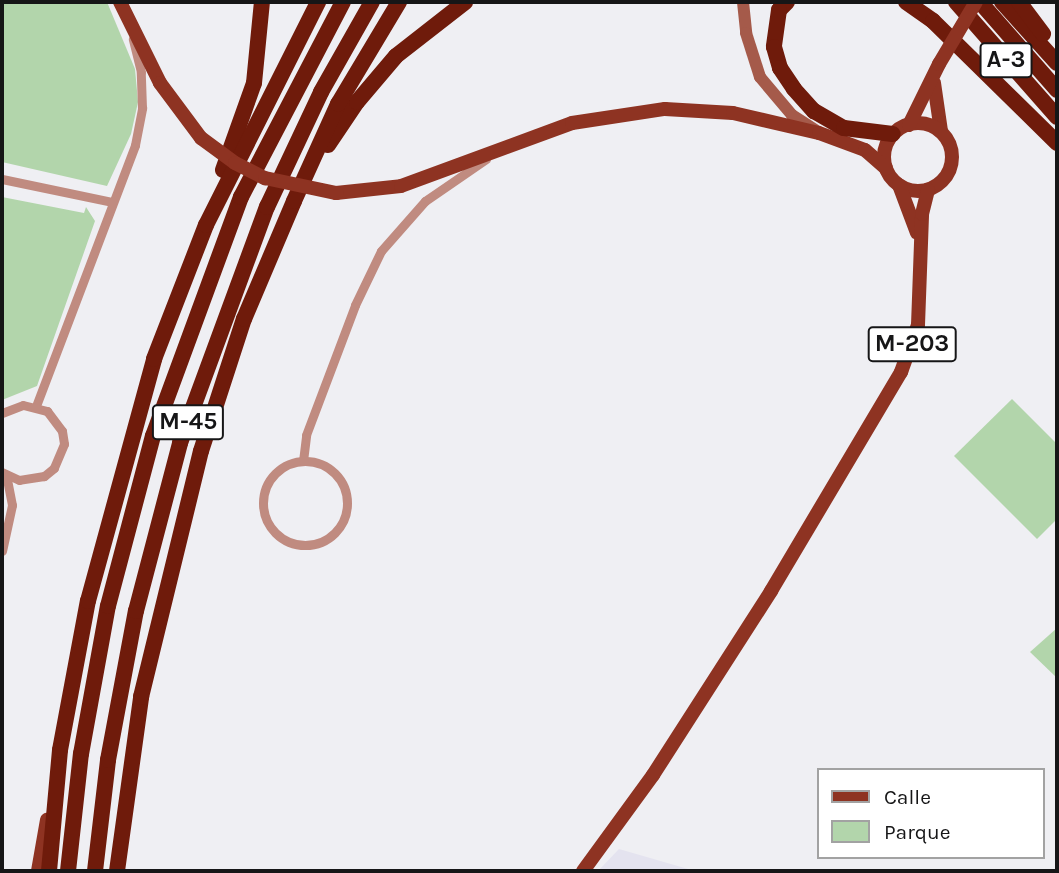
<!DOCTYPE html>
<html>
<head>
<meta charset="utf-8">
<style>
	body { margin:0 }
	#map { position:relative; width:1059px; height:873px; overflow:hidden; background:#efeff3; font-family:Karla,sans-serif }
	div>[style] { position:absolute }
	.built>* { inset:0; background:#e4e3ef }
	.green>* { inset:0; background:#b2d5ab }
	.minor>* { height:9px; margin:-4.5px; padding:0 4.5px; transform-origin:4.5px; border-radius:4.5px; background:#c08b80 }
	.minor>.ring { margin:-4.5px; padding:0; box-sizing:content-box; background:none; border:9px solid #c08b80; border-radius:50% }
	.secondary>* { height:12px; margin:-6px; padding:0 6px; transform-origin:6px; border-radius:6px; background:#a55a4a }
	.primary>* { height:14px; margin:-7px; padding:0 7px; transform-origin:7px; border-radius:7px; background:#8e3322 }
	.primary>.ring { margin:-7px; padding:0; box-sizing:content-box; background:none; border:14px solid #8e3322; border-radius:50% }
	.motorway>* { height:16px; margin:-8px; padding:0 8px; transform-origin:8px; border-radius:8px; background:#6f1b0b }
	.primary-bridge>* { height:14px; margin:-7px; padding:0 7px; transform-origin:7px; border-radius:7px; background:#8e3322 }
	span { translate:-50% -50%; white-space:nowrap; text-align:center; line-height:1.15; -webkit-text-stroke:6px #fff; paint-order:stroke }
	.shield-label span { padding:2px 5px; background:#fff; border:2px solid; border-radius:5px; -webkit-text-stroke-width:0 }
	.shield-label { font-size:24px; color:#161617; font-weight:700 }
	.frame { position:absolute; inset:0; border:4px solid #161617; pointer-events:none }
	.legend { position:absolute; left:817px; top:768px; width:228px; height:91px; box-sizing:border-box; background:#fff; border:2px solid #a2a2a2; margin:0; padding:9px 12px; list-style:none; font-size:21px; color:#161617 }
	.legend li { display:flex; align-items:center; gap:14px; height:35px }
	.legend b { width:35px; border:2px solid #a2a2a2 }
</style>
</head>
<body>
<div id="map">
	<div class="built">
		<div style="clip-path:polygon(619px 849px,695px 871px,598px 871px)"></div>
	</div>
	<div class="green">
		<div style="clip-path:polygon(2px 2px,107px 2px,135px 69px,138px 102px,131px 134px,107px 186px,2px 162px)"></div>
		<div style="clip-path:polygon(2px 197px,84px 213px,86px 207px,95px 221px,37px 386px,2px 400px)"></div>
		<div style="clip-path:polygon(1012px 399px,1057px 444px,1057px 519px,1037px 539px,954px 456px)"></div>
		<div style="clip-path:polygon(1057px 628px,1057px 678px,1030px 652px)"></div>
	</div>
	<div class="minor">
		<div style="left:2px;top:179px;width:112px;rotate:11.8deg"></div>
		<div style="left:36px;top:406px;width:279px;rotate:-69.2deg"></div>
		<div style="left:135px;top:145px;width:38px;rotate:-79deg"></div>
		<div style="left:142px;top:108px;width:36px;rotate:-92deg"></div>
		<div style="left:141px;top:72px;width:34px;rotate:-104deg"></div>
		<div style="left:2px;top:413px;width:22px;rotate:-21deg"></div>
		<div style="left:23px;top:405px;width:25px;rotate:14deg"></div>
		<div style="left:47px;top:411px;width:25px;rotate:53deg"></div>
		<div style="left:62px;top:431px;width:13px;rotate:81deg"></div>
		<div style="left:64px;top:444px;width:26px;rotate:113deg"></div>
		<div style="left:54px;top:468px;width:13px;rotate:141deg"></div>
		<div style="left:44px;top:476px;width:25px;rotate:171deg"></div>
		<div style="left:19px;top:480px;width:19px;rotate:-155deg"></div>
		<div class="ring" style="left:263px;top:461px;width:75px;height:75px"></div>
		<div style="left:303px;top:461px;width:26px;rotate:-83deg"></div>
		<div style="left:306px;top:435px;width:139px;rotate:-69.3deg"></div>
		<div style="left:355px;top:305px;width:60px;rotate:-64.3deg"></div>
		<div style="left:381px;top:251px;width:67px;rotate:-48.7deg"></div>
		<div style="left:425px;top:201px;width:74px;rotate:-34.5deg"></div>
		<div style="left:2px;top:551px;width:47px;rotate:-77.7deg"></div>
		<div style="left:12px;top:505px;width:31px;rotate:-101deg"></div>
	</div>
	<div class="secondary">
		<div style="left:743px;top:2px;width:31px;rotate:84deg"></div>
		<div style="left:746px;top:33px;width:46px;rotate:72.3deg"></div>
		<div style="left:760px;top:77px;width:50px;rotate:49.9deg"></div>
		<div style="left:792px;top:115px;width:30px;rotate:33deg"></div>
	</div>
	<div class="primary">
		<div style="left:120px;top:2px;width:90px;rotate:63.7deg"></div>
		<div style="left:160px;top:83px;width:69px;rotate:53.3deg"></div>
		<div style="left:934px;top:83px;width:49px;rotate:81.7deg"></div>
		<div class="ring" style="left:884px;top:123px;width:54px;height:54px"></div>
		<div style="left:909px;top:125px;width:68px;rotate:-63.8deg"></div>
		<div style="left:899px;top:185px;width:51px;rotate:69.4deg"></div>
		<div style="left:336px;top:193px;width:65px;rotate:-6.1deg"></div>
		<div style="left:401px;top:186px;width:182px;rotate:-20.2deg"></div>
		<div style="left:572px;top:123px;width:94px;rotate:-8.6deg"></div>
		<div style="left:665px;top:109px;width:68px;rotate:3.4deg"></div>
		<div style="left:733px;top:113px;width:88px;rotate:13.1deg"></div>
		<div style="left:819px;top:133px;width:49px;rotate:20.3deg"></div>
		<div style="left:865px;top:150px;width:28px;rotate:41deg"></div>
		<div style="left:38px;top:871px;width:52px;rotate:-80deg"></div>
		<div style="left:583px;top:871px;width:119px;rotate:-53.9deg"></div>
		<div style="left:653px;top:775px;width:219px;rotate:-57.3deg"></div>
		<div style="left:771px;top:591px;width:255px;rotate:-59.3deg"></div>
		<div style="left:901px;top:372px;width:50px;rotate:-70.1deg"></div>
		<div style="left:918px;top:325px;width:111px;rotate:-87.9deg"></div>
		<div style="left:922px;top:214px;width:25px;rotate:-76deg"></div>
	</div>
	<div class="motorway">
		<div style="left:787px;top:2px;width:11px;rotate:135deg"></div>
		<div style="left:779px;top:10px;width:37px;rotate:98deg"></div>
		<div style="left:774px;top:47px;width:22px;rotate:74deg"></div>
		<div style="left:780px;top:68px;width:25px;rotate:56deg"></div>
		<div style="left:794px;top:89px;width:30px;rotate:48deg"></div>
		<div style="left:814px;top:111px;width:34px;rotate:30deg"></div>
		<div style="left:844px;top:128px;width:49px;rotate:7deg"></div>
		<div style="left:906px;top:2px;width:33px;rotate:35deg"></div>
		<div style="left:933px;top:21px;width:174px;rotate:44.5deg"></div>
		<div style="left:956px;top:2px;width:153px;rotate:48.7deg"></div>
		<div style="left:980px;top:2px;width:117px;rotate:48.8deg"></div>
		<div style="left:1002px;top:2px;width:82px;rotate:48deg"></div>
		<div style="left:1019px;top:2px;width:40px;rotate:53deg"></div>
		<div style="left:328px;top:145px;width:52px;rotate:-56deg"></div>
		<div style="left:357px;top:102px;width:60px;rotate:-49.7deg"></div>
		<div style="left:396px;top:56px;width:88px;rotate:-38deg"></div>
		<div style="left:223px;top:170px;width:92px;rotate:-70.4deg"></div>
		<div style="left:254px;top:83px;width:81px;rotate:-84.4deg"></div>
		<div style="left:49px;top:871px;width:121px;rotate:-84.8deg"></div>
		<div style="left:60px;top:750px;width:152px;rotate:-79.4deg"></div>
		<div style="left:88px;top:601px;width:251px;rotate:-74.7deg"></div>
		<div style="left:154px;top:359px;width:144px;rotate:-68.8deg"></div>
		<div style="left:206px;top:225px;width:250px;rotate:-63.3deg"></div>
		<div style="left:68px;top:871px;width:118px;rotate:-83.7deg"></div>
		<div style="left:81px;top:754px;width:150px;rotate:-79.7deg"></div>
		<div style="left:108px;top:606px;width:176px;rotate:-75.2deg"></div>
		<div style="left:153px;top:436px;width:255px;rotate:-69.8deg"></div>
		<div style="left:241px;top:197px;width:220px;rotate:-62.4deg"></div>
		<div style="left:95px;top:871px;width:112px;rotate:-83.3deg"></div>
		<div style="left:108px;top:760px;width:152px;rotate:-79.4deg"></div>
		<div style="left:136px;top:611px;width:174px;rotate:-75.3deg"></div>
		<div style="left:180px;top:443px;width:252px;rotate:-69.8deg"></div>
		<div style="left:267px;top:207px;width:127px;rotate:-64.8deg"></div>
		<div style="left:321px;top:92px;width:103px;rotate:-60.5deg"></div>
		<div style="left:117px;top:871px;width:176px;rotate:-82.1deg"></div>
		<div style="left:141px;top:697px;width:253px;rotate:-76.3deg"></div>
		<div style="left:201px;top:451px;width:139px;rotate:-72deg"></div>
		<div style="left:244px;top:319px;width:128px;rotate:-67deg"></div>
		<div style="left:294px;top:201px;width:107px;rotate:-65.6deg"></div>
		<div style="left:338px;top:104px;width:119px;rotate:-59.1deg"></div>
	</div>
	<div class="primary-bridge">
		<div style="left:939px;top:64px;width:72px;rotate:-59.2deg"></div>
		<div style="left:201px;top:138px;width:42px;rotate:36.3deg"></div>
		<div style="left:235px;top:163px;width:34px;rotate:27deg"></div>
		<div style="left:265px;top:178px;width:73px;rotate:11.9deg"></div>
	</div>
	<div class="shield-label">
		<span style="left:1006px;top:60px">A-3</span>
		<span style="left:912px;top:344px">M-203</span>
		<span style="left:188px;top:422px">M-45</span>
	</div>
	<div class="frame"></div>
	<ul class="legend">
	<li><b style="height:9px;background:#8e3322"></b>Calle</li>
	<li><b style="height:19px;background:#b2d5ab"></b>Parque</li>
	</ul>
</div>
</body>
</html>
